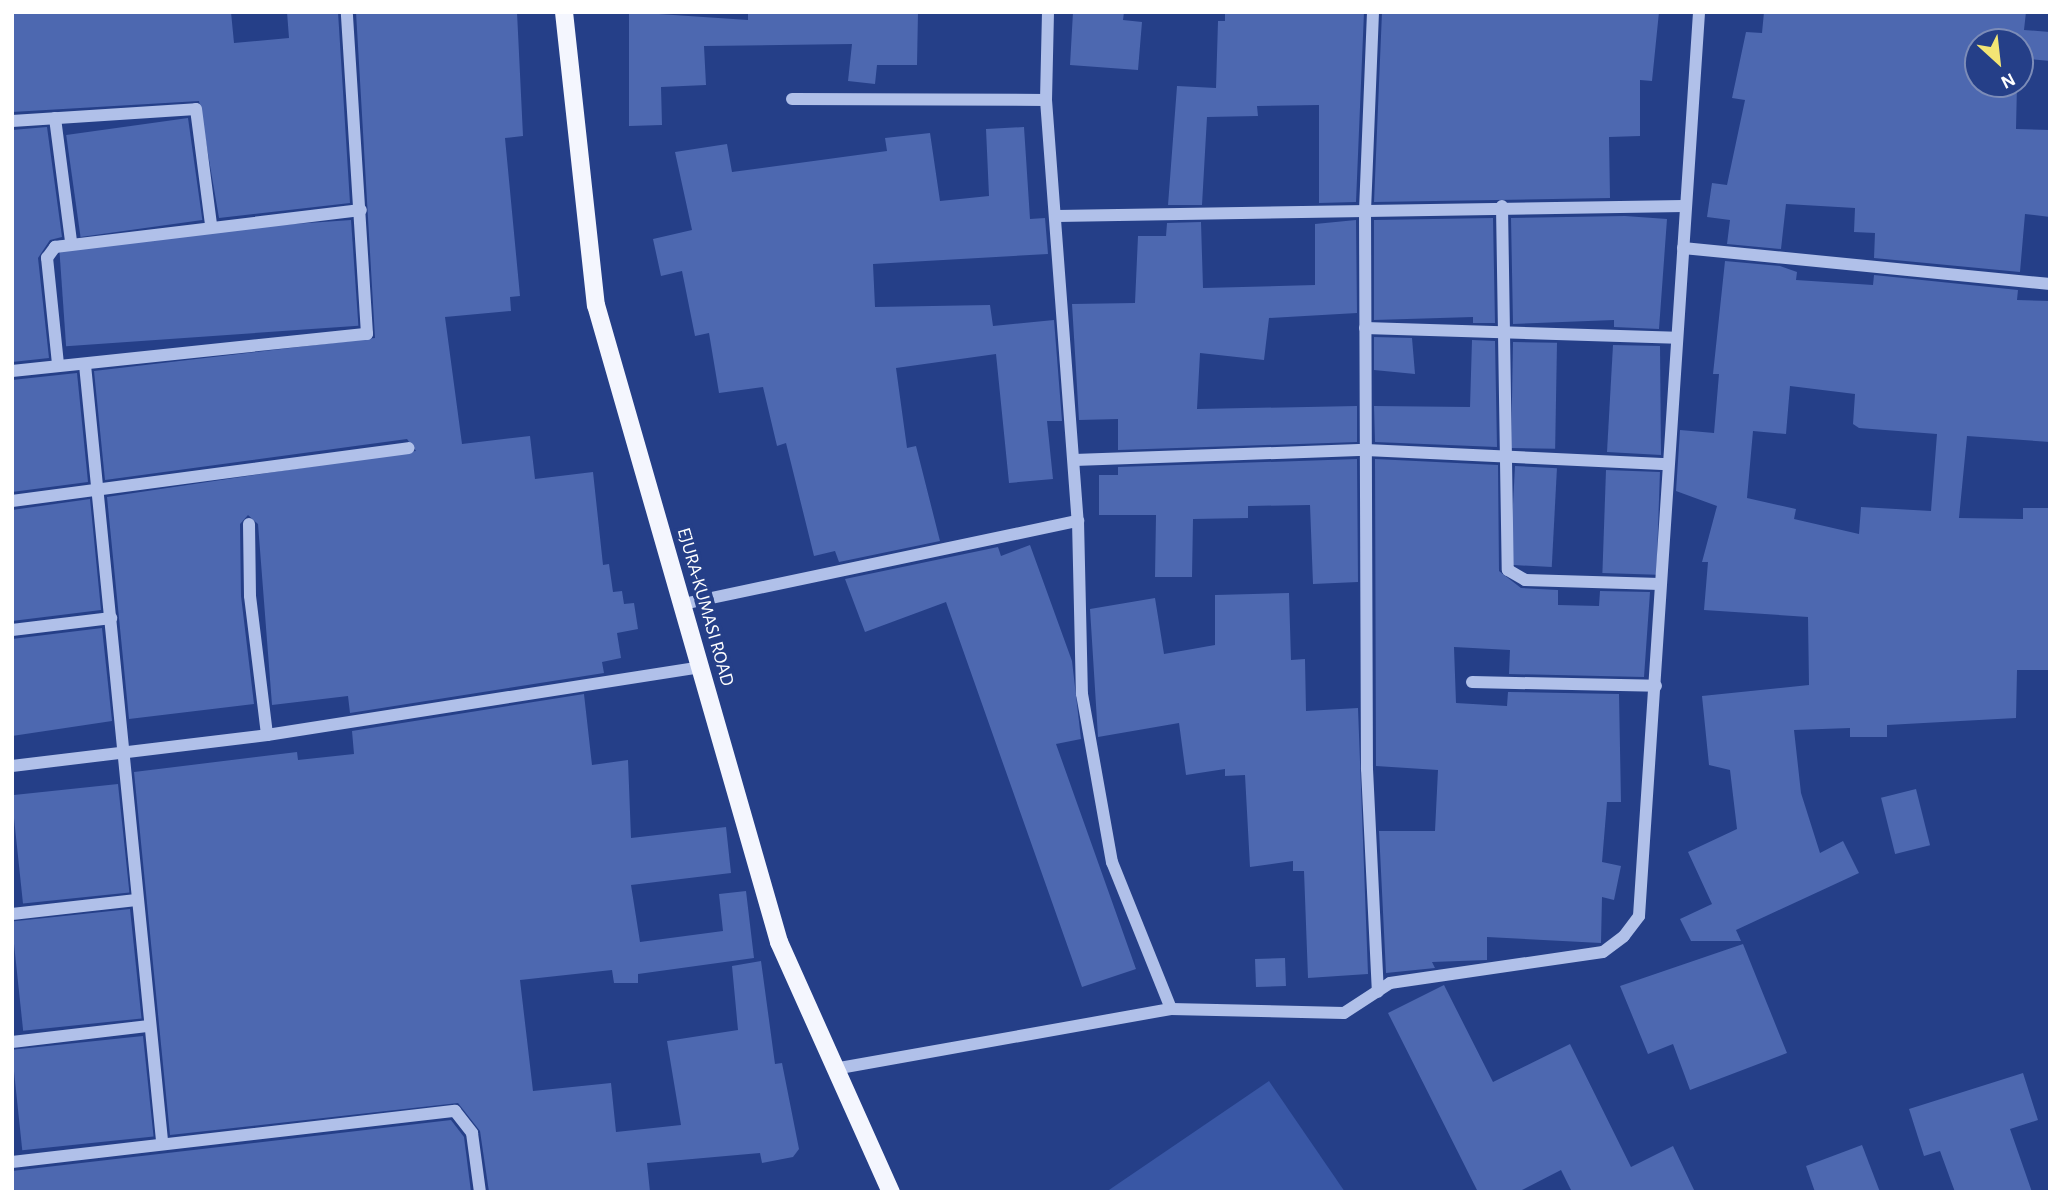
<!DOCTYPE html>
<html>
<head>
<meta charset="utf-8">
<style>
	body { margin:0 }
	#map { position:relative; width:2062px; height:1204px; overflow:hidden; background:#253f88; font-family:"Alegreya Sans",sans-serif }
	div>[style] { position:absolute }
	.green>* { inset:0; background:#3957a5 }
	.building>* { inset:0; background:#4d68b0; transform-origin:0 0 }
	.minor>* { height:12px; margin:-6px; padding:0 6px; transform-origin:6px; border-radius:6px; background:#b0c0e9 }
	.major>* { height:18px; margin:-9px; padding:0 9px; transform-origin:9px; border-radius:9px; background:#f4f6fe }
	span { translate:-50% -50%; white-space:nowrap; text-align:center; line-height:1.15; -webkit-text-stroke:7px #253f88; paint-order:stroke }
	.street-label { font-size:19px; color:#fff }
	.frame { position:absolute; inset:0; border:14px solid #fff; pointer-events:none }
	.north { position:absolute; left:1964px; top:28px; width:70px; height:70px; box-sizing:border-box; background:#253f88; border:2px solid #7c8cb8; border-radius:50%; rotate:153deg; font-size:19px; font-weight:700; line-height:28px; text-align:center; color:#fff }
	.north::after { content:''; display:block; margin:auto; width:24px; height:32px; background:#f3e574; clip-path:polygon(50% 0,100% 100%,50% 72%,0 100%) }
</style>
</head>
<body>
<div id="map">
	<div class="green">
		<div style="clip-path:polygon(1269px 1081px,1345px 1192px,1106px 1192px)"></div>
	</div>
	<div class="building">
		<div style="clip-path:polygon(12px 12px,231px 12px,234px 43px,289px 38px,287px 12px,338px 12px,350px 203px,219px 218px,199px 101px,12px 112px)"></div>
		<div style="clip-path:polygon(356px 12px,517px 12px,523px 136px,505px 138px,520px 296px,510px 297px,511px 311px,445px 317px,462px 444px,530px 436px,535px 479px,593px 472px,603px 565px,609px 564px,613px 592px,622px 591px,624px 604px,634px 603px,638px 629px,617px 633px,621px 658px,602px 662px,604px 673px,350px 713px,348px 696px,272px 705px,258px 524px,248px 515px,240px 524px,241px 596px,254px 704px,129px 719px,107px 497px,416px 451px,407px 439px,105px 480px,94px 371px,375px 338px)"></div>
		<div style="clip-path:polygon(629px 12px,748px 20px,748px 12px,918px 12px,917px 65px,877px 65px,875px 84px,848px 81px,852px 44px,704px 46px,706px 85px,661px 87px,662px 125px,629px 126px)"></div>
		<div style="clip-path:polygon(1073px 12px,1124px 12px,1123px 20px,1142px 22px,1138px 70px,1070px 65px)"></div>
		<div style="clip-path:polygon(1225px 12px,1364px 12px,1356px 202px,1319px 203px,1319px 105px,1257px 106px,1258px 116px,1207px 117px,1202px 205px,1168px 205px,1177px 86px,1216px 88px,1218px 21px,1225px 21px)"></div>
		<div style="clip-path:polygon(1382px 12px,1659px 12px,1652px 81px,1640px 80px,1640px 136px,1609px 137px,1610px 198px,1374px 202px)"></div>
		<div style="clip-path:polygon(1764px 12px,2026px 12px,2024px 30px,2050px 32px,2050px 61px,2020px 58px,2020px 42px,1978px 42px,1978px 84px,2017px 84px,2016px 129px,2050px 130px,2050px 217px,2025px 214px,2020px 272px,1874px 258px,1875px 233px,1854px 232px,1855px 208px,1786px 204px,1781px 249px,1727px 244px,1730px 220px,1707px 217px,1712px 183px,1727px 185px,1745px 100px,1732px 98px,1746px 32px,1762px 33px)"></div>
		<div style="left:188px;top:118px;width:103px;height:123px;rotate:82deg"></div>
		<div style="clip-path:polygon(47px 127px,62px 237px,50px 240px,38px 258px,49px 358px,12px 362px,12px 130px)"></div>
		<div style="clip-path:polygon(1024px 127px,1030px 219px,1045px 218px,1048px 254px,873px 264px,875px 307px,990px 305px,993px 326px,1054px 320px,1062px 421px,1047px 421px,1053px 479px,1009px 483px,996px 354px,896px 368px,907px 448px,916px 446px,940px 541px,839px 562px,835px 551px,814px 556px,786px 443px,777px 446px,763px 387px,719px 393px,709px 333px,695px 336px,682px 271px,661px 276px,653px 239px,692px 230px,675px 152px,727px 144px,732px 172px,887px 151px,885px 138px,930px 133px,940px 201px,989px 196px,986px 129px)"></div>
		<div style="clip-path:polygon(1625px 216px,1667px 219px,1659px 329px,1614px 327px,1614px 320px,1513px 324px,1511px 218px)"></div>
		<div style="clip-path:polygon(1493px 218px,1495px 323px,1473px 323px,1473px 317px,1374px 320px,1374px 220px)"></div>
		<div style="left:351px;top:220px;width:106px;height:293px;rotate:86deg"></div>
		<div style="clip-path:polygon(1356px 220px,1357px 313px,1269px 318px,1264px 360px,1200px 353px,1197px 409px,1357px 406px,1357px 442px,1118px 450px,1118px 419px,1079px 420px,1072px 304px,1135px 303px,1138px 236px,1166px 236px,1167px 223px,1201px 222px,1203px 288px,1315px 285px,1315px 224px)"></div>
		<div style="clip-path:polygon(evenodd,1725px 261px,1780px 266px,1797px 272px,1796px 280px,1873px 285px,1874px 275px,2018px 290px,2017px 300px,2050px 301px,2050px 442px,1967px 436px,1959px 518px,2023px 519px,2023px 508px,2050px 508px,2050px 670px,2017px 670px,2016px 718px,1887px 725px,1887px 737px,1850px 737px,1850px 728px,1794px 730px,1801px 793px,1820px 853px,1843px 841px,1859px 873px,1736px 930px,1741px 941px,1691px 941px,1680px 919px,1712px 904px,1688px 852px,1737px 829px,1730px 770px,1709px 765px,1702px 696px,1809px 685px,1808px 617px,1704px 610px,1708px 562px,1702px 562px,1717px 506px,1676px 491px,1680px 430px,1714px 433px,1719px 374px,1713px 374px,1725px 261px,1790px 386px,1855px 394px,1853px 424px,1859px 428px,1937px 434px,1931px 511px,1861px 507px,1859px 534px,1794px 519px,1796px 509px,1747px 498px,1753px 431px,1786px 434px,1790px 386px)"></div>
		<div style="clip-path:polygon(1374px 337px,1412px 338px,1415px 374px,1374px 370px)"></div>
		<div style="clip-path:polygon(1472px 340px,1495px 341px,1497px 447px,1375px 442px,1374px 406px,1470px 407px)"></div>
		<div style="left:1513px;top:342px;width:44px;height:106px;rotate:1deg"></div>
		<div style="clip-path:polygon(1613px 345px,1660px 346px,1661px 455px,1607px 452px)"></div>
		<div style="clip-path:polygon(77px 373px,88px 482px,12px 492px,12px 380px)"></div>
		<div style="clip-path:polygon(1357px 459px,1358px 582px,1313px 584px,1310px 505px,1248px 506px,1248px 518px,1193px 519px,1192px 577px,1155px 577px,1156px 515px,1099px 515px,1099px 475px,1118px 475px,1118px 467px)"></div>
		<div style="clip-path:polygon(1375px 459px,1498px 465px,1499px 571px,1521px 588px,1558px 590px,1558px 605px,1599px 606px,1600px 591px,1650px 592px,1644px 677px,1509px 674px,1510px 650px,1454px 647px,1456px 703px,1507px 706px,1508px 692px,1619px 694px,1621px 802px,1607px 802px,1602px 862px,1621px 866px,1614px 900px,1602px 897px,1601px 943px,1487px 937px,1487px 960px,1432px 962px,1435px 968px,1386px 973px,1379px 831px,1435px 831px,1438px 770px,1376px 766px)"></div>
		<div style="left:1515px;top:466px;width:42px;height:99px;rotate:3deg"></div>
		<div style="left:1606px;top:470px;width:54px;height:103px;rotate:2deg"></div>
		<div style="clip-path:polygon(90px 499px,101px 610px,12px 621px,12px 510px)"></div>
		<div style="clip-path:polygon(1030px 545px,1072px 661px,1081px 739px,1056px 744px,1136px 969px,1082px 987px,946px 602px,865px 632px,845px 579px,998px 547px,1001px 556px)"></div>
		<div style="clip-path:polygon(1289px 593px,1291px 660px,1305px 659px,1306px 711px,1358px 708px,1368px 974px,1308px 978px,1304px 871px,1293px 871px,1293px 861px,1250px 867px,1245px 775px,1225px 776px,1225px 769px,1186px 775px,1179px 723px,1098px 737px,1090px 609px,1155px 598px,1164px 654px,1215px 645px,1215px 595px)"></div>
		<div style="clip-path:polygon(102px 628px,112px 721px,12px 736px,12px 639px)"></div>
		<div style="clip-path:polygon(584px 694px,592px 765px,628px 760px,631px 838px,726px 827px,731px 873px,631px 885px,640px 942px,723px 931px,719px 894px,746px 891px,754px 958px,638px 974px,638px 983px,614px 983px,612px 970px,520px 980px,533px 1091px,611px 1083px,616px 1132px,681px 1125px,667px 1041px,738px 1030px,732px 966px,761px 961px,775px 1064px,782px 1063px,799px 1149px,793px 1157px,762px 1163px,760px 1153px,647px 1163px,650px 1192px,489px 1192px,480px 1131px,458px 1103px,170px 1135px,134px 772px,297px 752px,298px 760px,354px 754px,352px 731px)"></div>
		<div style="left:118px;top:784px;width:109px;height:107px;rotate:84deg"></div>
		<div style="left:1916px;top:789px;width:58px;height:36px;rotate:76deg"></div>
		<div style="left:130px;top:909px;width:110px;height:119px;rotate:84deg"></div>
		<div style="clip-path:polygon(1743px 944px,1787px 1053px,1690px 1090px,1673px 1044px,1648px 1054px,1620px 986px)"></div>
		<div style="left:1285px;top:958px;width:28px;height:30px;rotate:88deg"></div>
		<div style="clip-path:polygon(1444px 985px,1493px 1082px,1570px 1044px,1631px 1167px,1673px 1146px,1695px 1192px,1572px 1192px,1561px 1170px,1518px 1192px,1478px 1192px,1388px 1013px)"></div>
		<div style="left:143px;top:1036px;width:101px;height:132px;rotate:84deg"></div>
		<div style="clip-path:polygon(2023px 1073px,2038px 1120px,2010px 1129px,2032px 1192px,1955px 1192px,1940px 1151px,1924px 1156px,1909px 1109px)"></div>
		<div style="clip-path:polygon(451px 1120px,464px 1137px,471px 1192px,12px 1192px,12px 1171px)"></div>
		<div style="clip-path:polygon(1862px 1145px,1880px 1192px,1815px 1192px,1806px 1166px)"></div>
	</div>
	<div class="minor">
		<div style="left:1048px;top:12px;width:88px;rotate:91.3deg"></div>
		<div style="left:1046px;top:100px;width:422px;rotate:85.7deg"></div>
		<div style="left:1078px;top:521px;width:173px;rotate:88.7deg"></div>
		<div style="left:1082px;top:694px;width:171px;rotate:79.9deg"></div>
		<div style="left:1112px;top:862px;width:158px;rotate:68.1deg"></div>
		<div style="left:1373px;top:12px;width:196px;rotate:92.3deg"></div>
		<div style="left:1365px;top:208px;width:561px;rotate:89.8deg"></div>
		<div style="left:1367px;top:769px;width:223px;rotate:87.2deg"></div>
		<div style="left:792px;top:99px;width:254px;rotate:0.2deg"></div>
		<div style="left:55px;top:118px;width:125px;rotate:82.6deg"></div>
		<div style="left:12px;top:121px;width:184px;rotate:-3.7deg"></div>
		<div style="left:196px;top:109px;width:116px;rotate:82.6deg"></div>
		<div style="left:1502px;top:206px;width:364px;rotate:89.1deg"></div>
		<div style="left:1508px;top:570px;width:20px;rotate:30deg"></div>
		<div style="left:1525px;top:580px;width:135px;rotate:1.7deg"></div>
		<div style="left:1057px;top:216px;width:627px;rotate:-0.91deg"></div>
		<div style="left:1683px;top:248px;width:369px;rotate:5.6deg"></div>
		<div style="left:1365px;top:328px;width:311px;rotate:1.8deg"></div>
		<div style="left:58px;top:364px;width:107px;rotate:-95.9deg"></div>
		<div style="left:47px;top:258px;width:14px;rotate:-54deg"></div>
		<div style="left:55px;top:247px;width:308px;rotate:-6.9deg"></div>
		<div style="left:85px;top:365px;width:780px;rotate:84.33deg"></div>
		<div style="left:12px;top:371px;width:357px;rotate:-6deg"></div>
		<div style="left:367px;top:334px;width:323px;rotate:-93.6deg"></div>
		<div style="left:1074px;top:460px;width:292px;rotate:-2deg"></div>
		<div style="left:1366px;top:450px;width:302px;rotate:2.7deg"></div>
		<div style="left:12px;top:501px;width:400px;rotate:-7.6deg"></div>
		<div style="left:249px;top:524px;width:72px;rotate:89.2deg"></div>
		<div style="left:250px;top:596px;width:140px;rotate:83deg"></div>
		<div style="left:683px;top:604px;width:404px;rotate:-11.9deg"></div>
		<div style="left:12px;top:630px;width:100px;rotate:-6.9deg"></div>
		<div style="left:1472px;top:682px;width:184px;rotate:1.2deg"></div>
		<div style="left:12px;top:766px;width:257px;rotate:-6.9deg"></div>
		<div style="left:267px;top:735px;width:439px;rotate:-8.9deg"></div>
		<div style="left:12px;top:914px;width:125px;rotate:-6.4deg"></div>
		<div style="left:12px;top:1042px;width:138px;rotate:-6.7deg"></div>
		<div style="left:834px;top:1069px;width:342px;rotate:-10.1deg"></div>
		<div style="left:1171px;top:1009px;width:173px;rotate:1.3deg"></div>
		<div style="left:1344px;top:1013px;width:55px;rotate:-33.1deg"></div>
		<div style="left:1390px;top:983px;width:215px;rotate:-8.3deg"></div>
		<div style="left:1603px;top:952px;width:26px;rotate:-37deg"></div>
		<div style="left:1624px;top:936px;width:25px;rotate:-53deg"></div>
		<div style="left:1639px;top:916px;width:906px;rotate:-86.2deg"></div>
		<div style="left:12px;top:1162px;width:446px;rotate:-6.6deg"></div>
		<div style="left:455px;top:1111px;width:28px;rotate:52deg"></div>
		<div style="left:472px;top:1133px;width:60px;rotate:82.3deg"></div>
	</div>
	<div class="major">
		<div style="left:564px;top:12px;width:295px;rotate:83.8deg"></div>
		<div style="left:596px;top:305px;width:663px;rotate:73.97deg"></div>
		<div style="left:779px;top:942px;width:274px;rotate:65.9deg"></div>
	</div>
	<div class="street-label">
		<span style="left:705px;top:607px;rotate:74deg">EJURA-KUMASI ROAD</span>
	</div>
	<div class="frame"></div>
	<div class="north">N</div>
</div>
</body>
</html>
